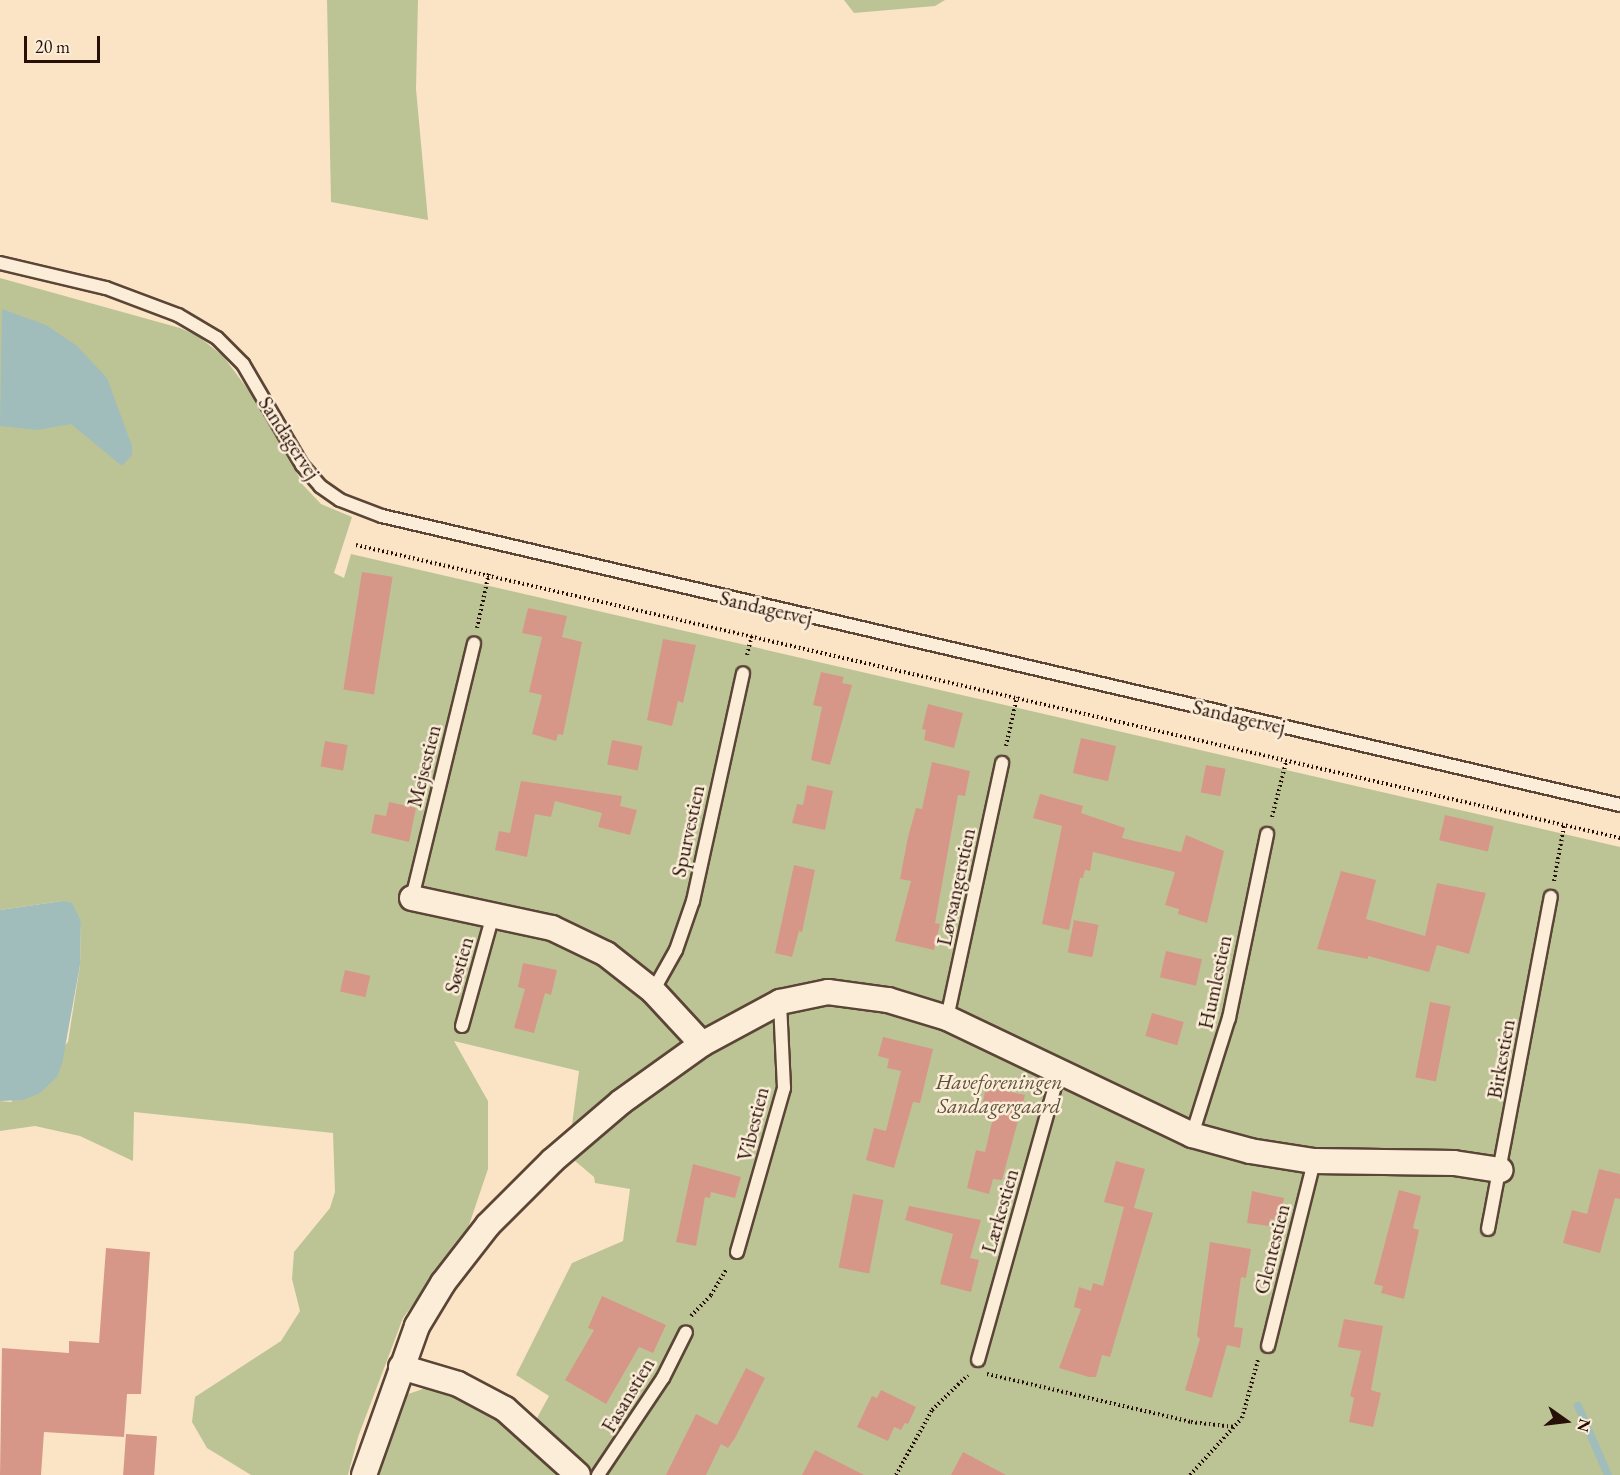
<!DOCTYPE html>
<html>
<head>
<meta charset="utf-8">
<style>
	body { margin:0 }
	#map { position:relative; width:1620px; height:1475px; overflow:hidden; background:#fae4c5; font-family:"EB Garamond",serif }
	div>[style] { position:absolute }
	.green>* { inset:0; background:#bcc496 }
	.water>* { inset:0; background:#a0bdbb }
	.stream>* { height:8px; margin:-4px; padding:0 4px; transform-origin:4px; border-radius:4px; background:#a0bdbb }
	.building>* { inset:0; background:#d79788; transform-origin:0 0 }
	.path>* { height:4px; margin-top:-2px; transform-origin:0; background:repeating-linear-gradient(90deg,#261007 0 1.5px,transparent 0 4.5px) }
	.roads { filter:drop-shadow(2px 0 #5b4536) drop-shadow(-2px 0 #5b4536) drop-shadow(0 2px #5b4536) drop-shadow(0 -2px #5b4536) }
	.service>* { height:12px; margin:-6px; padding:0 6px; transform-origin:6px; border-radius:6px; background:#fcedd9 }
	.minor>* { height:24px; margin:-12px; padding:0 12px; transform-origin:12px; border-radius:12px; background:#fcedd9 }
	span { translate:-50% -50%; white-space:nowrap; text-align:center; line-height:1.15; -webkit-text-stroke:5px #fcedd9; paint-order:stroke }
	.street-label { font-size:21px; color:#261007 }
	.park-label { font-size:21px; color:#5a4f39; font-style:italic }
	.north { position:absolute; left:1536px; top:1391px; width:60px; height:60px; -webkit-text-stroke:4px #fcedd9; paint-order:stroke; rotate:104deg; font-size:16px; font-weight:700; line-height:24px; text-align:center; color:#261007 }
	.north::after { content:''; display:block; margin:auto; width:21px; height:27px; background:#261007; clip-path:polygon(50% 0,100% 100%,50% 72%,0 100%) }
	.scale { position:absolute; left:24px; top:36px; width:76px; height:27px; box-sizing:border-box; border:3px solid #261007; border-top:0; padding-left:8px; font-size:18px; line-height:21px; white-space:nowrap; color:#261007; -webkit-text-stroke:4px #fcedd9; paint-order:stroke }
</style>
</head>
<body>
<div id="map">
	<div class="green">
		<div style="clip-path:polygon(327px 0,418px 0,416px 89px,428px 220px,331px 202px)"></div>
		<div style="clip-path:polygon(844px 0,945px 0,935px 6px,854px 13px)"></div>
		<div style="clip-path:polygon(0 278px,180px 328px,198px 336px,223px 356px,267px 415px,303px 485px,321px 504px,352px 517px,334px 573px,344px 578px,351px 554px,1620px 847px,1620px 1475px,373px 1475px,402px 1396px,432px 1386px,483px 1407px,525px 1440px,549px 1396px,516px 1375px,572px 1263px,623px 1241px,630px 1189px,595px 1183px,594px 1177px,568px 1155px,579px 1071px,454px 1041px,488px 1101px,488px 1169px,467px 1231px,403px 1318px,358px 1437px,348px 1475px,251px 1475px,207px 1448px,192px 1422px,195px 1397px,281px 1341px,300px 1311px,292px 1279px,294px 1252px,330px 1208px,335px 1192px,333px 1133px,134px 1112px,133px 1161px,80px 1136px,35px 1126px,0 1131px,0 1101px,11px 1102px,68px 1042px,80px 965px,81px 921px,62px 901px,0 910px)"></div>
	</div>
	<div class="water">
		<div style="clip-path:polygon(2px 309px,46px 325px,77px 346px,107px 378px,132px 446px,132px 455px,122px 466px,71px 424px,37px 430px,0 426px)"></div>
		<div style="clip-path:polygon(62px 901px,72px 903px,81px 921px,80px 965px,62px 1064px,57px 1077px,40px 1093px,23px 1100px,0 1101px,0 910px)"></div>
	</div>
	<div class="stream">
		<div style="left:1578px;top:1406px;width:75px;rotate:66.5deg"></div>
	</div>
	<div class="building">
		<div style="left:362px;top:572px;width:31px;height:119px;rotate:9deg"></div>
		<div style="clip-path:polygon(528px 608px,567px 616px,562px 637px,582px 642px,563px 735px,558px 734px,556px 741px,532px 734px,542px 695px,529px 692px,542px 637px,522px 633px)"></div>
		<div style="clip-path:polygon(663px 639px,696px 645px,683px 703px,678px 701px,672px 726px,647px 720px)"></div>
		<div style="clip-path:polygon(821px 672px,844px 677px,842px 683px,852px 685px,830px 765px,811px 760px,822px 707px,813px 705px)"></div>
		<div style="clip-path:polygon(928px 704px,963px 713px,954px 748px,924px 740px,926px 730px,922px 729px)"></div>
		<div style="left:1081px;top:738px;width:36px;height:36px;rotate:13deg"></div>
		<div style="left:612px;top:740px;width:31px;height:25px;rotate:11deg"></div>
		<div style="left:325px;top:741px;width:23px;height:26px;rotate:10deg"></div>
		<div style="clip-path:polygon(932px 762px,970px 771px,965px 796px,958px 795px,935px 923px,940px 924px,934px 950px,895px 941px,911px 881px,900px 879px,908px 837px,916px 808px,922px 809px)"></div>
		<div style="left:1206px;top:765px;width:20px;height:28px;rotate:11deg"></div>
		<div style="clip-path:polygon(521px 781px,622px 796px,620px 806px,637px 810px,630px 835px,598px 827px,602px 813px,555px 801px,551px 817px,535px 814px,527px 857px,495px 850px,499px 831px,510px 833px)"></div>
		<div style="clip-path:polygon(807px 785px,833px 791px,825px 830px,792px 823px,797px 804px,803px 805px)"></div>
		<div style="clip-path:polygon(1040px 794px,1083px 806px,1081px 813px,1125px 828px,1122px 838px,1181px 852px,1186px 835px,1224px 851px,1207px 923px,1178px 914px,1179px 909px,1165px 905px,1175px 872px,1093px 852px,1090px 871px,1085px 870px,1083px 878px,1080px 878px,1069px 930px,1042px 924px,1062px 826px,1033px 818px)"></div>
		<div style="clip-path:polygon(389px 802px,416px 808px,409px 842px,371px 833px,375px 814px,386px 816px)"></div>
		<div style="left:1445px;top:815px;width:50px;height:26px;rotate:13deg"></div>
		<div style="clip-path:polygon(794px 865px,815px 870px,802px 932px,799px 931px,792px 957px,775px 953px)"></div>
		<div style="clip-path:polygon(1341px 871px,1376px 880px,1366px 919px,1425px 936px,1437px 883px,1486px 893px,1469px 954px,1437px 945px,1429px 972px,1368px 956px,1368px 959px,1317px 949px)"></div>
		<div style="left:1074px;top:920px;width:25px;height:33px;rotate:11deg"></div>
		<div style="left:1166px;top:951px;width:37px;height:27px;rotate:13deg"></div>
		<div style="clip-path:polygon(523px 963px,557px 970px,551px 995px,545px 993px,534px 1033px,514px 1028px,525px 989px,518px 987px)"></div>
		<div style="left:345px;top:970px;width:26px;height:22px;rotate:13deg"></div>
		<div style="left:1430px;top:1002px;width:21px;height:77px;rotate:11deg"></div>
		<div style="left:1152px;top:1013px;width:33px;height:24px;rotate:16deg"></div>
		<div style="clip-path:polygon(883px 1037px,933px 1049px,920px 1103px,913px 1102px,894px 1168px,866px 1160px,874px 1128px,886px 1131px,901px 1071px,887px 1068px,889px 1059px,878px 1056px)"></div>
		<div style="clip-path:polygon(986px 1087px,1025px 1095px,1002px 1180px,993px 1179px,989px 1194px,967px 1188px,976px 1150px,985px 1152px,994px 1114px,981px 1111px)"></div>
		<div style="clip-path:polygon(1116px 1161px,1145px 1169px,1134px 1208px,1153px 1213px,1110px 1357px,1102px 1355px,1096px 1377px,1089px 1377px,1059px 1368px,1081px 1309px,1074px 1307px,1079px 1287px,1091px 1291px,1093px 1283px,1103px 1286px,1124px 1207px,1104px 1202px)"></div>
		<div style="clip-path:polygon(693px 1164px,741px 1177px,735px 1198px,711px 1192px,710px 1198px,705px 1197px,696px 1246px,676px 1242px)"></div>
		<div style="clip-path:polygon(1599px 1169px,1620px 1174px,1620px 1199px,1615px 1198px,1600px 1253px,1563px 1243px,1572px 1210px,1587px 1214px)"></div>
		<div style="clip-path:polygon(1399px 1190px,1421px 1196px,1413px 1228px,1419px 1230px,1404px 1299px,1381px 1293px,1383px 1286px,1374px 1284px)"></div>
		<div style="clip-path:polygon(1252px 1191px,1284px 1198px,1280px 1220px,1270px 1219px,1269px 1226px,1247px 1223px)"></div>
		<div style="left:853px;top:1194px;width:31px;height:75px;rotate:11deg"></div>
		<div style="clip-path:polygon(909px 1206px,981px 1220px,970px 1258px,979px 1260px,971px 1292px,940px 1284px,953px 1234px,905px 1220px)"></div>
		<div style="clip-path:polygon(1210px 1242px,1251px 1249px,1246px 1278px,1241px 1277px,1234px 1327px,1243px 1328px,1240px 1348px,1227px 1345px,1212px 1398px,1185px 1390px,1200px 1339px,1197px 1336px)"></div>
		<div style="clip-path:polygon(106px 1248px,150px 1252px,141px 1394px,127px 1394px,124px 1437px,44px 1432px,41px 1475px,0 1475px,2px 1348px,69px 1353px,69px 1341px,99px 1343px)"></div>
		<div style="clip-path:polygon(602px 1296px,666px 1325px,653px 1353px,639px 1347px,606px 1404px,565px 1380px,594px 1330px,588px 1328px)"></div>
		<div style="clip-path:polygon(1344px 1319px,1383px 1326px,1371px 1390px,1381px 1393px,1373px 1427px,1349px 1422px,1354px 1398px,1350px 1396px,1361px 1351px,1338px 1347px)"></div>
		<div style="clip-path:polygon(746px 1368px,765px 1378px,735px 1438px,728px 1448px,721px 1444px,706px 1475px,666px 1475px,696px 1414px,717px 1425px)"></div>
		<div style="clip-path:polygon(881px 1390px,916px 1407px,908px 1424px,905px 1423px,901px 1430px,894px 1427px,888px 1441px,857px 1427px,872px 1396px,877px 1398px)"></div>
		<div style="left:126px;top:1434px;width:31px;height:41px;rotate:4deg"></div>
		<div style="clip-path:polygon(815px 1450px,864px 1475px,802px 1475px)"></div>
		<div style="clip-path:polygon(963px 1452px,1006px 1475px,951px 1475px)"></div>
	</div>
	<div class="path">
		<div style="left:356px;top:545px;width:1298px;rotate:13.05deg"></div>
		<div style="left:477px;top:628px;width:56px;rotate:-77.7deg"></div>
		<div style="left:747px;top:655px;width:21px;rotate:-76deg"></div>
		<div style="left:1006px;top:746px;width:50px;rotate:-77.3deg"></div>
		<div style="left:1272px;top:817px;width:57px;rotate:-75.7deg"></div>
		<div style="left:1554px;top:881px;width:56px;rotate:-79.7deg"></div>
		<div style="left:691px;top:1316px;width:29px;rotate:-46deg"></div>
		<div style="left:711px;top:1295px;width:31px;rotate:-59deg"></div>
		<div style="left:987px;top:1374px;width:210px;rotate:13.2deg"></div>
		<div style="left:1191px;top:1422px;width:44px;rotate:6.5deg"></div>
		<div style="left:896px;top:1475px;width:74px;rotate:-61deg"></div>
		<div style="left:932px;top:1410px;width:50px;rotate:-44.2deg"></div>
		<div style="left:1190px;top:1475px;width:77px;rotate:-47.6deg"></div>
		<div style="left:1242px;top:1418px;width:60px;rotate:-74.6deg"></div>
	</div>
	<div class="roads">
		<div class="service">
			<div style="left:0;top:263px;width:109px;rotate:13.3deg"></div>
			<div style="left:106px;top:288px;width:77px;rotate:20.6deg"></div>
			<div style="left:178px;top:315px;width:45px;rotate:30.5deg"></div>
			<div style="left:217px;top:338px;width:37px;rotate:45deg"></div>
			<div style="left:243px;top:364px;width:117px;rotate:59.7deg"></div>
			<div style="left:302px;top:465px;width:28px;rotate:49deg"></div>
			<div style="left:320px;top:486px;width:24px;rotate:35deg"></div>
			<div style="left:340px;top:500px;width:45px;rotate:20.9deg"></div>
			<div style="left:382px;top:516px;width:1271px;rotate:13.14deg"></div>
			<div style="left:412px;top:898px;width:262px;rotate:-76.3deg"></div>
			<div style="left:653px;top:991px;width:47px;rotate:-60.7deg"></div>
			<div style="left:676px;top:950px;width:52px;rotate:-70.9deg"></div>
			<div style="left:693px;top:901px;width:233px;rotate:-77.6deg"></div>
			<div style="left:947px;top:1018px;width:261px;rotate:-77.8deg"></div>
			<div style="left:462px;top:1026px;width:115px;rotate:-74.4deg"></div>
			<div style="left:1192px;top:1135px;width:123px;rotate:-72.5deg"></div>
			<div style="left:1229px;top:1018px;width:188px;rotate:-78.3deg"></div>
			<div style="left:1488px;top:1229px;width:338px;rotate:-79.3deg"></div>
			<div style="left:737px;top:1252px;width:171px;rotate:-74deg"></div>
			<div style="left:784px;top:1088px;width:86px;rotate:-92.7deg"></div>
			<div style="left:1268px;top:1346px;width:191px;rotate:-76deg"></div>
			<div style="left:978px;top:1360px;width:299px;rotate:-74.3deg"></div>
			<div style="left:598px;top:1475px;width:117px;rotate:-56.2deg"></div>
			<div style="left:663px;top:1378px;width:51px;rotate:-63.4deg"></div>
		</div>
		<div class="minor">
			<div style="left:412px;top:898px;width:143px;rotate:12.1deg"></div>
			<div style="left:552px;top:928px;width:60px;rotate:25.7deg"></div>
			<div style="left:606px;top:954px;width:60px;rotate:38.2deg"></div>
			<div style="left:653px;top:991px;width:72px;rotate:47.2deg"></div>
			<div style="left:401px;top:1367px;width:59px;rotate:16.6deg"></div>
			<div style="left:458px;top:1384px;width:53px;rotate:28deg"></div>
			<div style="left:505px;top:1409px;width:98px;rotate:42.1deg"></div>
			<div style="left:364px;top:1475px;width:158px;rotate:-70.4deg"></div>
			<div style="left:417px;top:1326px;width:50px;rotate:-58.8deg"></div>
			<div style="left:443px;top:1283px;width:73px;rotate:-52.2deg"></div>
			<div style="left:488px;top:1225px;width:91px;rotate:-45deg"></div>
			<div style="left:552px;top:1161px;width:91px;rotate:-40.5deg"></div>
			<div style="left:621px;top:1102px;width:100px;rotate:-35.6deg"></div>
			<div style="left:702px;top:1044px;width:89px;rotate:-28.3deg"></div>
			<div style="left:780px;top:1002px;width:49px;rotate:-11.8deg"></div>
			<div style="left:828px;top:992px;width:61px;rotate:7.6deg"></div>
			<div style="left:888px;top:1000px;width:62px;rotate:17deg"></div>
			<div style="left:947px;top:1018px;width:272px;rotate:25.5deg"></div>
			<div style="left:1192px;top:1135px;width:60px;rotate:15.4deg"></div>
			<div style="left:1250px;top:1151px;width:65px;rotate:8.9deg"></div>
			<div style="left:1314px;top:1161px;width:140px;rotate:0.8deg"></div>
			<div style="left:1454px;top:1163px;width:47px;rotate:8.7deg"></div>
		</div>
	</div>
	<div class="street-label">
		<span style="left:289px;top:438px;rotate:57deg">Sandagervej</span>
		<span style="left:766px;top:608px;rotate:13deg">Sandagervej</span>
		<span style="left:1239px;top:717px;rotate:13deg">Sandagervej</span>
		<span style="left:424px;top:766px;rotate:-76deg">Mejsestien</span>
		<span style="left:688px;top:831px;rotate:-78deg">Spurvestien</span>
		<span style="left:956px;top:887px;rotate:-78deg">Løvsangerstien</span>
		<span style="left:459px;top:965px;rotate:-74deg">Søstien</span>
		<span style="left:1215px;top:982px;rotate:-78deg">Humlestien</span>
		<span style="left:1501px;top:1059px;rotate:-80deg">Birkestien</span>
		<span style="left:753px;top:1124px;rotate:-76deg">Vibestien</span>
		<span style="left:1000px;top:1211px;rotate:-74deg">Lærkestien</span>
		<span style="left:1272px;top:1249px;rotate:-76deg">Glentestien</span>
		<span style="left:628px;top:1395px;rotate:-59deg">Fasanstien</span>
	</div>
	<div class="park-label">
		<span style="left:999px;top:1094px">Haveforeningen<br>Sandagergaard</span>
	</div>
	<div class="north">N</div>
	<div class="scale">20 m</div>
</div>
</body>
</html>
